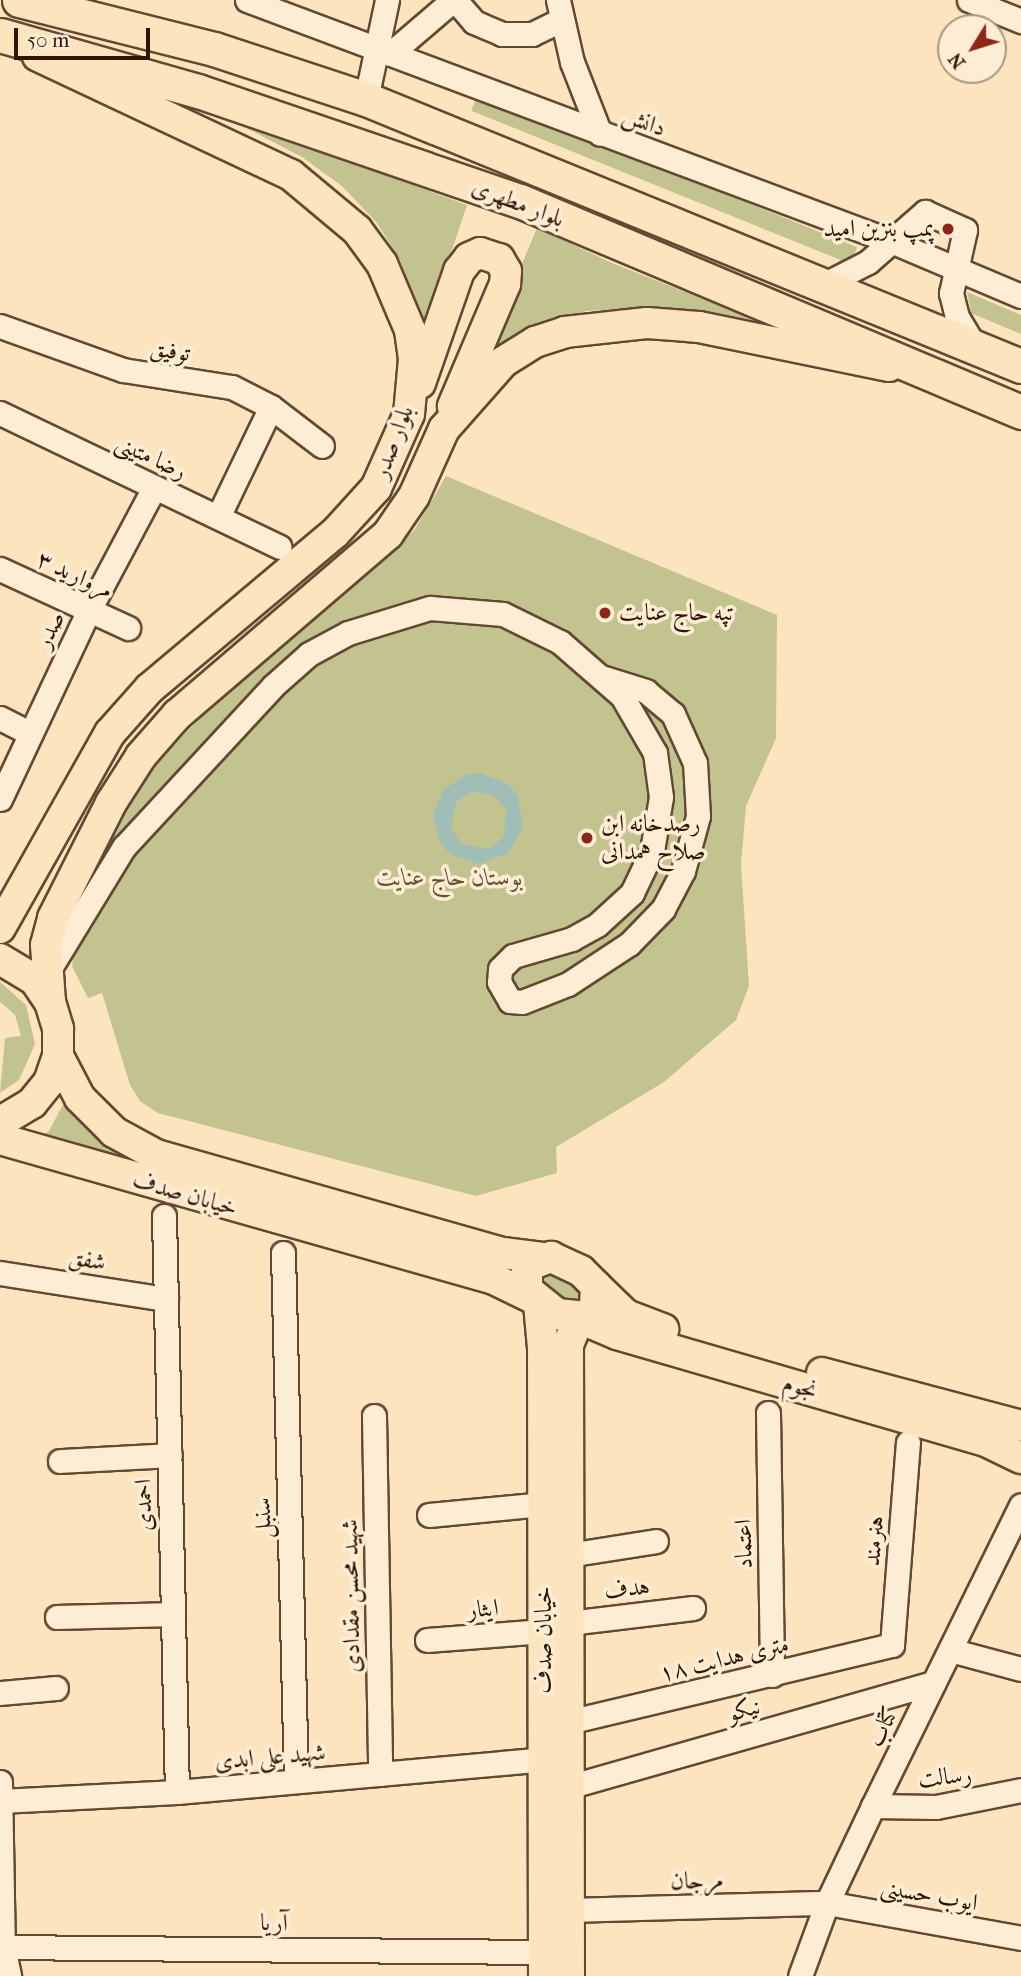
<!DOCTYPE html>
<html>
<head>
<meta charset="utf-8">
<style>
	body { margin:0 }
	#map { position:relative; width:1021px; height:1976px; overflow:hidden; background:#fce4be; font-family:"IM FELL French Canon",Amiri,serif }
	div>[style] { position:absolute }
	.green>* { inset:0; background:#c3c38f; transform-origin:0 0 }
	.water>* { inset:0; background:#a0beb7 }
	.roads { filter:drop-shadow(2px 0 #644831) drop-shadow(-2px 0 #644831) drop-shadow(0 2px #644831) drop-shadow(0 -2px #644831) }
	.minor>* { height:23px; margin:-11.5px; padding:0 11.5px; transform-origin:11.5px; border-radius:11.5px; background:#fdedd5 }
	.major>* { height:30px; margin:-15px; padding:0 15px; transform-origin:15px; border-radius:15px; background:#fce4be }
	.highway>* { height:33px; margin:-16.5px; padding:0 16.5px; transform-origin:16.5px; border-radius:16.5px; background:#fce4be }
	.dots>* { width:19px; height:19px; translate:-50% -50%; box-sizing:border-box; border:4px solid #fdedd5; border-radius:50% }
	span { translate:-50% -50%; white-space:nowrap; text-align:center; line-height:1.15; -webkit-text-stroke:7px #fdedd5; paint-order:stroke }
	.street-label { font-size:24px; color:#311402 }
	.poi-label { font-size:24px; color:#311402 }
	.right { translate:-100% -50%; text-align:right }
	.left { translate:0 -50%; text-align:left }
	.park-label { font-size:24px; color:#645133; font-style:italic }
	.north { position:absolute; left:937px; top:14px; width:70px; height:70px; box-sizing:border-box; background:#fdedd5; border:2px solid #ab9681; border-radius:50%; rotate:232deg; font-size:19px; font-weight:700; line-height:28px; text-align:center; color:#311402 }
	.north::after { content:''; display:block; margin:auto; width:24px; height:32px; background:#8f2418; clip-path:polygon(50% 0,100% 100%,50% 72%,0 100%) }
	.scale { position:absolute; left:14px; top:28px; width:136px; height:32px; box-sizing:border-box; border:4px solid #311402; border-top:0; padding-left:9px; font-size:21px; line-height:24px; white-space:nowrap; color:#311402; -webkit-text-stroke:5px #fdedd5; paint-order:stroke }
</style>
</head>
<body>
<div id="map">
	<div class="green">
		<div style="left:478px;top:94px;width:409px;height:18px;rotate:22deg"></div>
		<div style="clip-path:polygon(214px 111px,467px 205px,425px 330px,400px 260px,377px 223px,343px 187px,302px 157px)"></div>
		<div style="clip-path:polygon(537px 228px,612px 263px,756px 320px,659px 307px,586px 311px,515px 335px,484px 355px)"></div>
		<div style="clip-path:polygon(967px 292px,1021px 315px,1021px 334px,971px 313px)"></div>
		<div style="clip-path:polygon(446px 476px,777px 615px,776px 738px,746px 806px,741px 865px,749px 986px,736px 1020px,664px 1082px,556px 1147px,557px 1173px,476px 1196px,158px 1113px,140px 1101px,130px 1085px,102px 993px,88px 998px,72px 966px,78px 915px,124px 807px,150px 770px,224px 693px,373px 570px,415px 529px)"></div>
		<div style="clip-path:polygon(0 982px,26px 1005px,35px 1044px,19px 1080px,0 1093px,5px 1038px,21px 1036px,15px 1015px,0 1002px)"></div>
		<div style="clip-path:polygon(66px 1099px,89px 1128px,146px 1165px,37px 1138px,49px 1131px)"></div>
		<div style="clip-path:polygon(537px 1267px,583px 1285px,582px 1307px,555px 1303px,533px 1272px)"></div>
	</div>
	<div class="water">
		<div style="clip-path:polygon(evenodd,480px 773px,508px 784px,518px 796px,523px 827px,508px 853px,479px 864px,450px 854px,440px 843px,433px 816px,443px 790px,466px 775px,480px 773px,472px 792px,492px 794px,506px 808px,504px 837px,488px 849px,462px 844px,451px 829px,456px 802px,472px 792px)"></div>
	</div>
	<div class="roads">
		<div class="minor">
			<div style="left:247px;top:0;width:690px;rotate:20.54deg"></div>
			<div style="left:893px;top:242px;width:139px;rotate:22.9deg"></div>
			<div style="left:455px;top:0;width:29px;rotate:49deg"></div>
			<div style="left:474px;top:22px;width:30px;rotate:23deg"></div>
			<div style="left:502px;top:34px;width:30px"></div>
			<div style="left:532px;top:34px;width:30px;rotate:-26deg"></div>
			<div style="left:558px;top:0;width:64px;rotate:77.3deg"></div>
			<div style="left:572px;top:62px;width:77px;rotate:68.7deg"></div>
			<div style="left:969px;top:0;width:56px;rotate:22deg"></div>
			<div style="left:390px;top:54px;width:83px;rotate:-40.6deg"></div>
			<div style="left:366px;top:99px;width:101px;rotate:-78deg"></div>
			<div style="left:819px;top:287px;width:55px;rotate:-27deg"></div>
			<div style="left:868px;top:262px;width:76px;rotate:-41.3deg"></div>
			<div style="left:925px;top:212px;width:44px;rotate:24.2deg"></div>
			<div style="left:965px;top:230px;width:65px;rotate:102.5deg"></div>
			<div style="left:951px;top:293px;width:25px;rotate:76deg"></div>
			<div style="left:957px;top:317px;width:35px;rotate:59deg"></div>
			<div style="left:0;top:326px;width:131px;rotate:19.7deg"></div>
			<div style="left:123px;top:370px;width:110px;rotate:8.9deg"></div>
			<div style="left:232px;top:387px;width:44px;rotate:27.1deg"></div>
			<div style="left:271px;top:407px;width:64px;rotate:37.4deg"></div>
			<div style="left:0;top:413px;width:310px;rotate:25.6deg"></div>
			<div style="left:218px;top:517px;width:122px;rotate:-64.3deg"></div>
			<div style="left:0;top:569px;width:141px;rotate:24.7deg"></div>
			<div style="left:0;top:718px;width:33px;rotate:27deg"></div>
			<div style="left:0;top:799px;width:209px;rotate:-64.8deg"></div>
			<div style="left:89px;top:610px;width:138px;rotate:-62deg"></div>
			<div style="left:47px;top:973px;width:148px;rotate:-58.6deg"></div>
			<div style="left:124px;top:847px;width:219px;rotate:-47.2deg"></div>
			<div style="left:273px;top:686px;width:48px;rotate:-41.6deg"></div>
			<div style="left:309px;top:654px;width:44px;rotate:-28.3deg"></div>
			<div style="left:348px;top:633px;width:86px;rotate:-17deg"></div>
			<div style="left:430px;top:608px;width:73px;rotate:4.7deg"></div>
			<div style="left:503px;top:614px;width:64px;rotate:26.2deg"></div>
			<div style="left:560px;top:642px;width:82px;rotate:41.1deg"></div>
			<div style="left:622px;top:696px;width:66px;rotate:59.9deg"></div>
			<div style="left:655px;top:753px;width:44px;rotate:82.2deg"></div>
			<div style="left:661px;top:797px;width:55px;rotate:99.5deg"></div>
			<div style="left:652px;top:851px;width:47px;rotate:115.5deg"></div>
			<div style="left:632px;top:893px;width:47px;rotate:137.6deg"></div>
			<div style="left:597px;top:925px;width:29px;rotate:151deg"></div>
			<div style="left:572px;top:939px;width:61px;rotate:163.9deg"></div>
			<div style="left:513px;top:956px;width:18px;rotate:135deg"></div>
			<div style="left:500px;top:969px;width:13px;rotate:94deg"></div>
			<div style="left:499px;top:982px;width:22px;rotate:60deg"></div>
			<div style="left:510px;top:1001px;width:12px;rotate:5deg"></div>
			<div style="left:522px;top:1002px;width:49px;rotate:-21.4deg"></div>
			<div style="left:568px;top:984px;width:73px;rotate:-33.3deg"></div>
			<div style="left:629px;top:944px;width:49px;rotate:-45.8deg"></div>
			<div style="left:663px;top:909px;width:43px;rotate:-62.2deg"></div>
			<div style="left:683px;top:871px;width:57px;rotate:-74.7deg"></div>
			<div style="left:698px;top:816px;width:53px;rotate:-93.2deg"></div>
			<div style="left:695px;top:763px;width:54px;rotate:-114.2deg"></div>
			<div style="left:673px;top:714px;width:35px;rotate:-140deg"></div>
			<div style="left:646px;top:691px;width:47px;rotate:-162.7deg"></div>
			<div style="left:164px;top:1216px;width:576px;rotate:88.71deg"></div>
			<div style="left:283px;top:1253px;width:528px;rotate:88.59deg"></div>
			<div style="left:0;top:1273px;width:168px;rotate:8.9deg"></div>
			<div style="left:768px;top:1413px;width:262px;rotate:89.1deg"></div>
			<div style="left:374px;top:1416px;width:358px;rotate:89deg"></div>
			<div style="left:60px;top:1461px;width:110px;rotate:-3.1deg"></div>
			<div style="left:429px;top:1515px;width:116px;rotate:-5.5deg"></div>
			<div style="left:568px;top:1555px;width:89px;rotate:-9deg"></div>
			<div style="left:57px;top:1617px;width:116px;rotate:-1.5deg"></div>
			<div style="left:569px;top:1623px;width:125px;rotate:-6.9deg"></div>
			<div style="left:427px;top:1640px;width:117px;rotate:-4.4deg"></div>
			<div style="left:950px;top:1650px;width:73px;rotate:15deg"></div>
			<div style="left:0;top:1693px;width:56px;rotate:-5.1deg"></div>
			<div style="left:568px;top:1722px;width:333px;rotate:-13.4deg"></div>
			<div style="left:892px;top:1645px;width:203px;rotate:-85.5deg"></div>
			<div style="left:0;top:1782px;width:165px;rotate:89deg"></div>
			<div style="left:3px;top:1947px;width:30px;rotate:78deg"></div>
			<div style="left:568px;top:1787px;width:380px;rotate:-15.9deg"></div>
			<div style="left:0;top:1801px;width:177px;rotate:-2.9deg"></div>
			<div style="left:177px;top:1792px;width:368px;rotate:-5.1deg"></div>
			<div style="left:873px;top:1806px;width:63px;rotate:0.9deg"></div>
			<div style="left:936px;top:1807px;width:87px;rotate:-11.3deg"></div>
			<div style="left:569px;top:1910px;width:258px;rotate:-1.6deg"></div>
			<div style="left:827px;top:1903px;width:197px;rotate:10.2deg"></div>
			<div style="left:0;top:1947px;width:544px;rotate:0.53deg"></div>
			<div style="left:800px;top:1976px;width:78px;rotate:-69.7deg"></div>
			<div style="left:827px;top:1903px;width:107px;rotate:-64.6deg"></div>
			<div style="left:873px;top:1806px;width:335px;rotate:-63.8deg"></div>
		</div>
		<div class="major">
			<div style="left:420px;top:383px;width:119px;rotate:-70.8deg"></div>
			<div style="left:459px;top:271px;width:16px;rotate:-52deg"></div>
			<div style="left:469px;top:258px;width:12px;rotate:-24deg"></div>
			<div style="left:480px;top:253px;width:20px;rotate:18deg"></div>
			<div style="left:499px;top:259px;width:14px;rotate:60deg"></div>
			<div style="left:506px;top:271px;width:13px;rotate:94deg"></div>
			<div style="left:505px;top:284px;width:133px;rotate:113.1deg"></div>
			<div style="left:0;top:928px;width:224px;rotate:-60.6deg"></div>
			<div style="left:110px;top:733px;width:60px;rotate:-48.4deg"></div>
			<div style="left:150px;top:688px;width:241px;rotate:-40deg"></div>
			<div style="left:335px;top:533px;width:61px;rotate:-47.7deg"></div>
			<div style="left:376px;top:488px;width:81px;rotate:-66deg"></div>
			<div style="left:409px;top:414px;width:55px;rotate:-84.8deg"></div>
			<div style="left:414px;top:359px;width:29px;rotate:-98deg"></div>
			<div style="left:410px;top:330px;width:72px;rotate:-113deg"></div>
			<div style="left:382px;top:264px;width:42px;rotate:-126.3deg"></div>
			<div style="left:357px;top:230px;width:86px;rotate:-140.2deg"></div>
			<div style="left:291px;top:175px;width:280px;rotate:-154.8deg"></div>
			<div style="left:0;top:959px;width:41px;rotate:31deg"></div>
			<div style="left:35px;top:980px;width:27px;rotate:56deg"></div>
			<div style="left:50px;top:1002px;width:28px;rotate:73deg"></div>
			<div style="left:58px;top:1029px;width:27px;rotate:90deg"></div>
			<div style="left:58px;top:1056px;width:28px;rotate:109deg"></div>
			<div style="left:49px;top:1082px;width:27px;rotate:129deg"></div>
			<div style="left:32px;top:1103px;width:37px;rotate:149deg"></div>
			<div style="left:50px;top:1002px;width:57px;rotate:-94deg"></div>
			<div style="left:46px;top:945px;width:28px;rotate:-75deg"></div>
			<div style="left:53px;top:918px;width:129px;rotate:-63.2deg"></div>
			<div style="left:111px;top:803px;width:56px;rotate:-57.4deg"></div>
			<div style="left:141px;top:756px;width:55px;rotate:-48.7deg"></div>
			<div style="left:177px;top:715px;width:278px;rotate:-40.6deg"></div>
			<div style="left:388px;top:534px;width:46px;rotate:-55.6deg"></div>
			<div style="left:414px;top:496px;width:73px;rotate:-65.9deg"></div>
			<div style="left:444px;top:429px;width:89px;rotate:-48.6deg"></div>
			<div style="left:503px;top:362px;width:38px;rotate:-32deg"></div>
			<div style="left:535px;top:342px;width:32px;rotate:-18deg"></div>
			<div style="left:565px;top:332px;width:82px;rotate:-6.3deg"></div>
			<div style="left:647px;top:323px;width:52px;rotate:4.4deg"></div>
			<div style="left:699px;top:327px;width:194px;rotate:11.6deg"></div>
			<div style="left:58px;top:1056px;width:47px;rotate:62.4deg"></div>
			<div style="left:80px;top:1098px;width:48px;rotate:45deg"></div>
			<div style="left:114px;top:1132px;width:48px;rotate:28.7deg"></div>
			<div style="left:156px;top:1155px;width:361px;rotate:15.8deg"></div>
			<div style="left:503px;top:1253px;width:38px;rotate:7deg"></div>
			<div style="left:0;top:1139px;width:513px;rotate:15.82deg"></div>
			<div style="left:494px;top:1279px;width:41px;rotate:25.9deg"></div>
			<div style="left:551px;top:1257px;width:33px;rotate:25deg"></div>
			<div style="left:581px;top:1271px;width:21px;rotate:45deg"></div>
			<div style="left:596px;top:1286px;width:22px;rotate:93deg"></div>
			<div style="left:595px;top:1308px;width:13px;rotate:135deg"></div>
			<div style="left:586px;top:1317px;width:29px;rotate:-174deg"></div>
			<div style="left:557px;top:1314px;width:38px;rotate:-141deg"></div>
			<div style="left:527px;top:1290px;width:24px;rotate:-90deg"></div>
			<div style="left:527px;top:1266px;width:26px;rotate:-21deg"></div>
			<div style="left:596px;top:1286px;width:42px;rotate:44deg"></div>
			<div style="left:626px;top:1315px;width:40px;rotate:21deg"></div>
			<div style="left:539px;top:1304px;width:44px;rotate:84.8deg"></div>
			<div style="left:543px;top:1348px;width:628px;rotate:89.91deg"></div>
			<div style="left:822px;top:1373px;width:206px;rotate:14.9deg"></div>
			<div style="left:569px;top:1976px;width:631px;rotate:-90.09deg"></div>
			<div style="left:568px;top:1345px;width:29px;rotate:-68deg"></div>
			<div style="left:579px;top:1318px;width:41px;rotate:22.8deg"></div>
			<div style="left:617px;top:1334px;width:386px;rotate:16.2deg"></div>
			<div style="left:988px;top:1442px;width:37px;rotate:26deg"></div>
		</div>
		<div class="highway">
			<div style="left:19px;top:0;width:201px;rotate:14.1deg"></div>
			<div style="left:214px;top:49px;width:160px;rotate:18.2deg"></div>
			<div style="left:366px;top:99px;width:707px;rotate:22.18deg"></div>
			<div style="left:0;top:35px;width:206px;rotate:15.8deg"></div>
			<div style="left:198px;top:91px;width:340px;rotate:18.9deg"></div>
			<div style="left:520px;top:201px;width:544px;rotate:22.84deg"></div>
		</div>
	</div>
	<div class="dots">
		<div style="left:948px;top:229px;background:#8f2418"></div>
		<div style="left:605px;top:613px;background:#8f2418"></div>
		<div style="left:587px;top:838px;background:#8f2418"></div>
	</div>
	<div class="street-label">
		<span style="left:644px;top:122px;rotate:20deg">دانش</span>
		<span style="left:518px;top:203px;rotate:21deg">بلوار مطهری</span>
		<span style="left:170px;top:351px;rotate:8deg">توفیق</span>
		<span style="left:393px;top:442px;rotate:-69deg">بلوار صدر</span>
		<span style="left:151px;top:457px;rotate:25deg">رضا متینی</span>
		<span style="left:75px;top:575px;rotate:25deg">مروارید ۳</span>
		<span style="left:50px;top:630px;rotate:-64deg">صدر</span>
		<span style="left:185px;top:1194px;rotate:16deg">خیابان صدف</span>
		<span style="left:87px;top:1260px;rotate:9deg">شفق</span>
		<span style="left:800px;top:1387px;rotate:16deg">نجوم</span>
		<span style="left:144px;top:1505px;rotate:-91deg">احمدی</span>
		<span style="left:263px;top:1518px;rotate:-91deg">سنبل</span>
		<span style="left:874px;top:1541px;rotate:-85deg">هنرمند</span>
		<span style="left:744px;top:1544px;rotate:-91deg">اعتماد</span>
		<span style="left:627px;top:1589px;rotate:-7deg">هدف</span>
		<span style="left:351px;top:1596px;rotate:-91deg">شهید محسن مقدادی</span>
		<span style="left:483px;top:1609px;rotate:-5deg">ایثار</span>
		<span style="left:544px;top:1640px;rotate:-90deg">خیابان صدف</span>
		<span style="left:724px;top:1659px;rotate:-13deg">۱۸ متری هدایت</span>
		<span style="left:744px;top:1710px;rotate:-16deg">نیکو</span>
		<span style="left:883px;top:1727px;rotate:-64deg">کتاب</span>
		<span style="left:270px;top:1757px;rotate:-5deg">شهید علی ابدی</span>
		<span style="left:945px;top:1777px;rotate:-5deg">رسالت</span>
		<span style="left:697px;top:1881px;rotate:-1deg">مرجان</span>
		<span style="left:929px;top:1895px;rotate:10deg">ایوب حسینی</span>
		<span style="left:274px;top:1923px;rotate:1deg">آریا</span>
	</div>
	<div class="poi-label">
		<span class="right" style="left:934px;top:229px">پمپ بنزین امید</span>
		<span class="left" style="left:619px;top:613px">تپه حاج عنایت</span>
		<span class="left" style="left:601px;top:838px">رصدخانه ابن<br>صلاح همدانی</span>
	</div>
	<div class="park-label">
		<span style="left:450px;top:878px">بوستان حاج عنایت</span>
	</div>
	<div class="north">N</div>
	<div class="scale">50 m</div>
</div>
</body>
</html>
